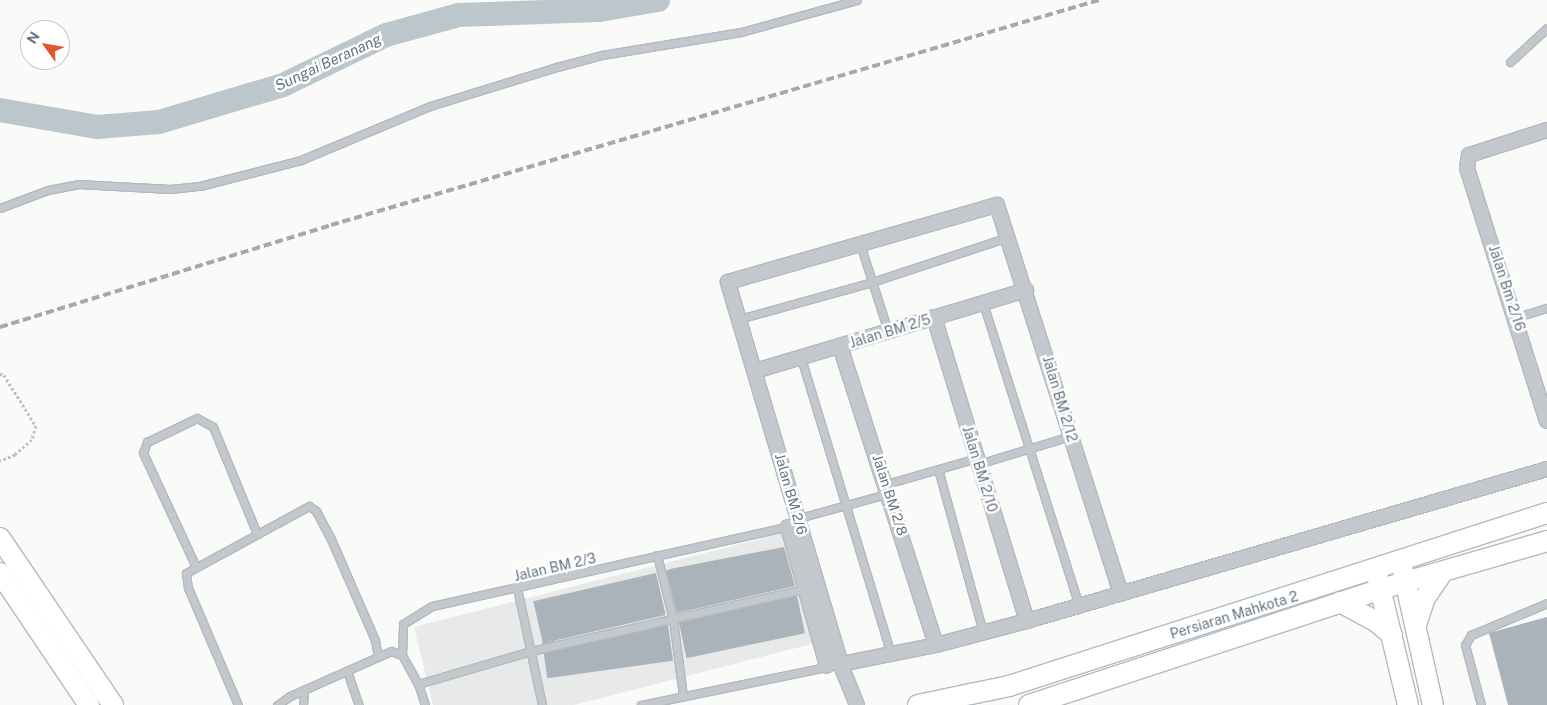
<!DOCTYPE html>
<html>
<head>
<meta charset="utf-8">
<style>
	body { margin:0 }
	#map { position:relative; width:1547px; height:705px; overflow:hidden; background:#fafaf8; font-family:"Public Sans",sans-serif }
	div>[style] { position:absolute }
	.built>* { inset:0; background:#e8e9e9 }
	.river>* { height:24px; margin:-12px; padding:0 12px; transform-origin:12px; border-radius:12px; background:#bbc7cb }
	.building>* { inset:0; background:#aab3b9; transform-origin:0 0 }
	.path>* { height:2.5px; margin-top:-1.25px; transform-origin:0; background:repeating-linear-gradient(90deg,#bbbfc2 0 2.5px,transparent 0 5px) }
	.roads { filter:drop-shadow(1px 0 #b3babf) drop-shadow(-1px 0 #b3babf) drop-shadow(0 1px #b3babf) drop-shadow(0 -1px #b3babf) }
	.service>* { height:7px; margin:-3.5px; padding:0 3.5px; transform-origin:3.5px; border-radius:3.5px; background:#c3c8cc }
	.minor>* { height:14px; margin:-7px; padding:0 7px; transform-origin:7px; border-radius:7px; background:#c3c8cc }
	.secondary>* { height:20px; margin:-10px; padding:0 10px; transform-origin:10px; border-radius:10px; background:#fff }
	.rail>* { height:4px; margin-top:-2px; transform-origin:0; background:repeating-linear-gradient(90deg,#a2aab0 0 8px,transparent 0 12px) }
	span { translate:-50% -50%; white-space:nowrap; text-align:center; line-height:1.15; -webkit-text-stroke:5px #fff; paint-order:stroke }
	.street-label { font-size:14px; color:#657683 }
	.water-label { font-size:15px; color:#60757c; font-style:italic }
	.north { position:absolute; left:20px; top:20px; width:50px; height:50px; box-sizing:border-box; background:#fff; border:1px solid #c1c8cd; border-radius:50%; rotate:302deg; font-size:14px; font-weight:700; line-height:20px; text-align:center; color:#657683 }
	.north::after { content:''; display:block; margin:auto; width:18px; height:22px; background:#e4572e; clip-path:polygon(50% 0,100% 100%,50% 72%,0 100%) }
</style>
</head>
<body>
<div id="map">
	<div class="built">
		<div style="clip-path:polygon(788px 532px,816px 643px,574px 705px,433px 705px,414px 627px)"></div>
	</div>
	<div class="river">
		<div style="left:0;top:110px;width:98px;rotate:9.9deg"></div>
		<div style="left:97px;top:127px;width:62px;rotate:-4.6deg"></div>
		<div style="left:159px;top:122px;width:129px;rotate:-16.6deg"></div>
		<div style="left:283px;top:85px;width:114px;rotate:-25.9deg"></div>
		<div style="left:386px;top:35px;width:76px;rotate:-15.3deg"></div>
		<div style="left:459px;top:15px;width:140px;rotate:-2deg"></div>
		<div style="left:599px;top:10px;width:60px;rotate:-9.6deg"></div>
	</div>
	<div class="building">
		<div style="clip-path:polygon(784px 547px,795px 586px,677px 613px,666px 571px,670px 569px)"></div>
		<div style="left:656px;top:573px;width:43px;height:126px;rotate:77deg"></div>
		<div style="left:797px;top:596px;width:38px;height:121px;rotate:78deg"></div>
		<div style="clip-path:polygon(1547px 617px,1547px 705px,1508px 705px,1489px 633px)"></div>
		<div style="left:668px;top:625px;width:36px;height:127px;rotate:82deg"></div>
	</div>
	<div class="path">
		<div style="left:0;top:374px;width:4px;rotate:14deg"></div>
		<div style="left:4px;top:375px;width:60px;rotate:57.9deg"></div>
		<div style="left:36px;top:426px;width:15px;rotate:106deg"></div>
		<div style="left:32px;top:440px;width:23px;rotate:139deg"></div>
		<div style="left:15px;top:455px;width:16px;rotate:158deg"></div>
	</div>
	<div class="roads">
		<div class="service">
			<div style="left:1510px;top:62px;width:50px;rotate:-42.6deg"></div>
			<div style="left:0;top:208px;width:51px;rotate:-20.6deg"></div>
			<div style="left:48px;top:190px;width:31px;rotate:-11deg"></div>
			<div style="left:78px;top:184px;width:92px;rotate:3.1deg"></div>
			<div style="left:170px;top:189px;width:30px;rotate:-6deg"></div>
			<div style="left:200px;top:186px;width:104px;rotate:-14.4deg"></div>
			<div style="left:301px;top:160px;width:140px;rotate:-22.7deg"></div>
			<div style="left:430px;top:106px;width:133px;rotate:-17.1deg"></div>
			<div style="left:557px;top:67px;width:47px;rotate:-14.9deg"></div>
			<div style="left:602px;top:55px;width:141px;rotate:-9.4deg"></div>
			<div style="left:741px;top:32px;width:120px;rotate:-15.4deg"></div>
			<div style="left:860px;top:244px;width:91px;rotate:72.2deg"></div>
			<div style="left:983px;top:303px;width:318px;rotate:72.4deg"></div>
			<div style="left:1517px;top:317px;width:31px;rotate:-17deg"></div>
			<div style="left:739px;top:319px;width:138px;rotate:-15.5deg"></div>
			<div style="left:872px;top:282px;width:143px;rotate:-18.3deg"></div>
			<div style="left:801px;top:358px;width:309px;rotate:73.1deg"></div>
			<div style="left:978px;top:464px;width:97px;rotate:-16.8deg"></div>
			<div style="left:938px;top:469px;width:169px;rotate:74.6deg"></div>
			<div style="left:886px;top:484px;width:95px;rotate:-15.9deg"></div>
			<div style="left:799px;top:518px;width:94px;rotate:-15.4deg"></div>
			<div style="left:657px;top:555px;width:66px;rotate:76deg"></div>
			<div style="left:673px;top:619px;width:78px;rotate:82.6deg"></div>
			<div style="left:196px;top:567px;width:126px;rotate:-114.9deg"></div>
			<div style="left:143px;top:453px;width:12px;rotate:-70deg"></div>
			<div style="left:147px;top:442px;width:55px;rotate:-25.6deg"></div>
			<div style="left:197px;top:418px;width:18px;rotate:29deg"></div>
			<div style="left:213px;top:427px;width:116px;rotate:67.6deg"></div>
			<div style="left:517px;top:588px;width:120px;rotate:77.9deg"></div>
			<div style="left:347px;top:671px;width:36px;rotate:71deg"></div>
			<div style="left:418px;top:684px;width:118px;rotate:-16.3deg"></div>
			<div style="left:531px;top:651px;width:281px;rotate:-12.8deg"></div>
			<div style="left:238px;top:705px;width:127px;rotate:-113.1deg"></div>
			<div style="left:188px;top:588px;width:15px;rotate:-98deg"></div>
			<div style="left:186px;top:573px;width:140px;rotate:-28.6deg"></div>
			<div style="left:309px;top:506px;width:9px;rotate:36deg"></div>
			<div style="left:316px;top:511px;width:30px;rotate:62deg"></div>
			<div style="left:330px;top:537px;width:112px;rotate:66.4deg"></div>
			<div style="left:375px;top:640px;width:17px;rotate:80deg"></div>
			<div style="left:277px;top:705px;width:16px;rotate:-35deg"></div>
			<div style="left:290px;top:696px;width:111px;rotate:-24deg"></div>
			<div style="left:391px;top:651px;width:12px;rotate:20deg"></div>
			<div style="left:303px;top:705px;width:15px;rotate:-86deg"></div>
			<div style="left:425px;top:705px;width:22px;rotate:-108deg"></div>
			<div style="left:418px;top:684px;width:33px;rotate:-119deg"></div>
			<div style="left:402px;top:655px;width:31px;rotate:-88deg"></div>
			<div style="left:403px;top:624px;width:34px;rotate:-32deg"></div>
			<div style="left:432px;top:606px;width:366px;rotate:-12.6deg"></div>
			<div style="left:641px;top:705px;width:204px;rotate:-11.6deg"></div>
			<div style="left:1481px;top:705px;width:62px;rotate:-104.9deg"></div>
			<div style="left:1465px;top:645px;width:12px;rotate:-59deg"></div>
			<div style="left:1471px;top:635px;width:82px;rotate:-22.8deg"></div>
		</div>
		<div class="minor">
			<div style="left:1547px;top:130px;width:82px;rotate:162.2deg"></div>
			<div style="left:1469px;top:155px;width:13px;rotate:99deg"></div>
			<div style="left:1467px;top:168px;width:265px;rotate:72.5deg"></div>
			<div style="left:934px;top:317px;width:318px;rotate:73deg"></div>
			<div style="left:840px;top:346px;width:314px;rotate:72.2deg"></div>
			<div style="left:755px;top:371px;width:283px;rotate:-16.6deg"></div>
			<div style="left:788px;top:527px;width:144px;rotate:74.3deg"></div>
			<div style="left:841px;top:664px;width:97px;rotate:-11.3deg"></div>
			<div style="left:936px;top:645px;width:94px;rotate:-14.8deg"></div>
			<div style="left:1027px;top:621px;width:542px;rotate:-16.29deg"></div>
			<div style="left:857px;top:705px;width:37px;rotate:-112deg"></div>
			<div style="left:843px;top:671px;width:406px;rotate:-106.5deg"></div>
			<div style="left:728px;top:282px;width:280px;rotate:-16deg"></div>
			<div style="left:997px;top:205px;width:408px;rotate:72.3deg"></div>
		</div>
		<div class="secondary">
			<div style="left:0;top:538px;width:202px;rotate:55.9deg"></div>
			<div style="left:1403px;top:571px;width:137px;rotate:77.4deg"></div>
			<div style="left:0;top:573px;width:159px;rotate:56deg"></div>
			<div style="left:1377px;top:575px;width:134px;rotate:76.6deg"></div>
			<div style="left:1340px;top:602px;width:42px;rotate:28.4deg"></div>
			<div style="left:1377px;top:622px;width:20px;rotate:41deg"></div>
			<div style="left:1417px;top:622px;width:25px;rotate:-72deg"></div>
			<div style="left:1425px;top:598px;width:30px;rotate:-56deg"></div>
			<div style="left:918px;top:705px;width:93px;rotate:-11.8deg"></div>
			<div style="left:1009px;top:686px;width:565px;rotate:-17.83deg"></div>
			<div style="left:1029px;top:705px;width:371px;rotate:-18.2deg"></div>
			<div style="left:1381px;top:589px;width:173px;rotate:-16.1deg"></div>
		</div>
	</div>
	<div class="rail">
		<div style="left:0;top:327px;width:346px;rotate:-17.1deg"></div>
		<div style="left:331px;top:225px;width:800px;rotate:-16.33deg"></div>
	</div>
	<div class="street-label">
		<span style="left:1507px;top:288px;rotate:72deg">Jalan Bm 2/16</span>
		<span style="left:890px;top:331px;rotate:-17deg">Jalan BM 2/5</span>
		<span style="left:1060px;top:399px;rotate:73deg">Jalan BM 2/12</span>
		<span style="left:980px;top:469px;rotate:73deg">Jalan BM 2/10</span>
		<span style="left:791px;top:494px;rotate:74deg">Jalan BM 2/6</span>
		<span style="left:890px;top:495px;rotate:72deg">Jalan BM 2/8</span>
		<span style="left:555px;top:567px;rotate:-13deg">Jalan BM 2/3</span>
		<span style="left:1234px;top:615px;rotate:-17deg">Persiaran Mahkota 2</span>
	</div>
	<div class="water-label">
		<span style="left:328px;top:62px;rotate:-25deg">Sungai Beranang</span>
	</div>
	<div class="north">N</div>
</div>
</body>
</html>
